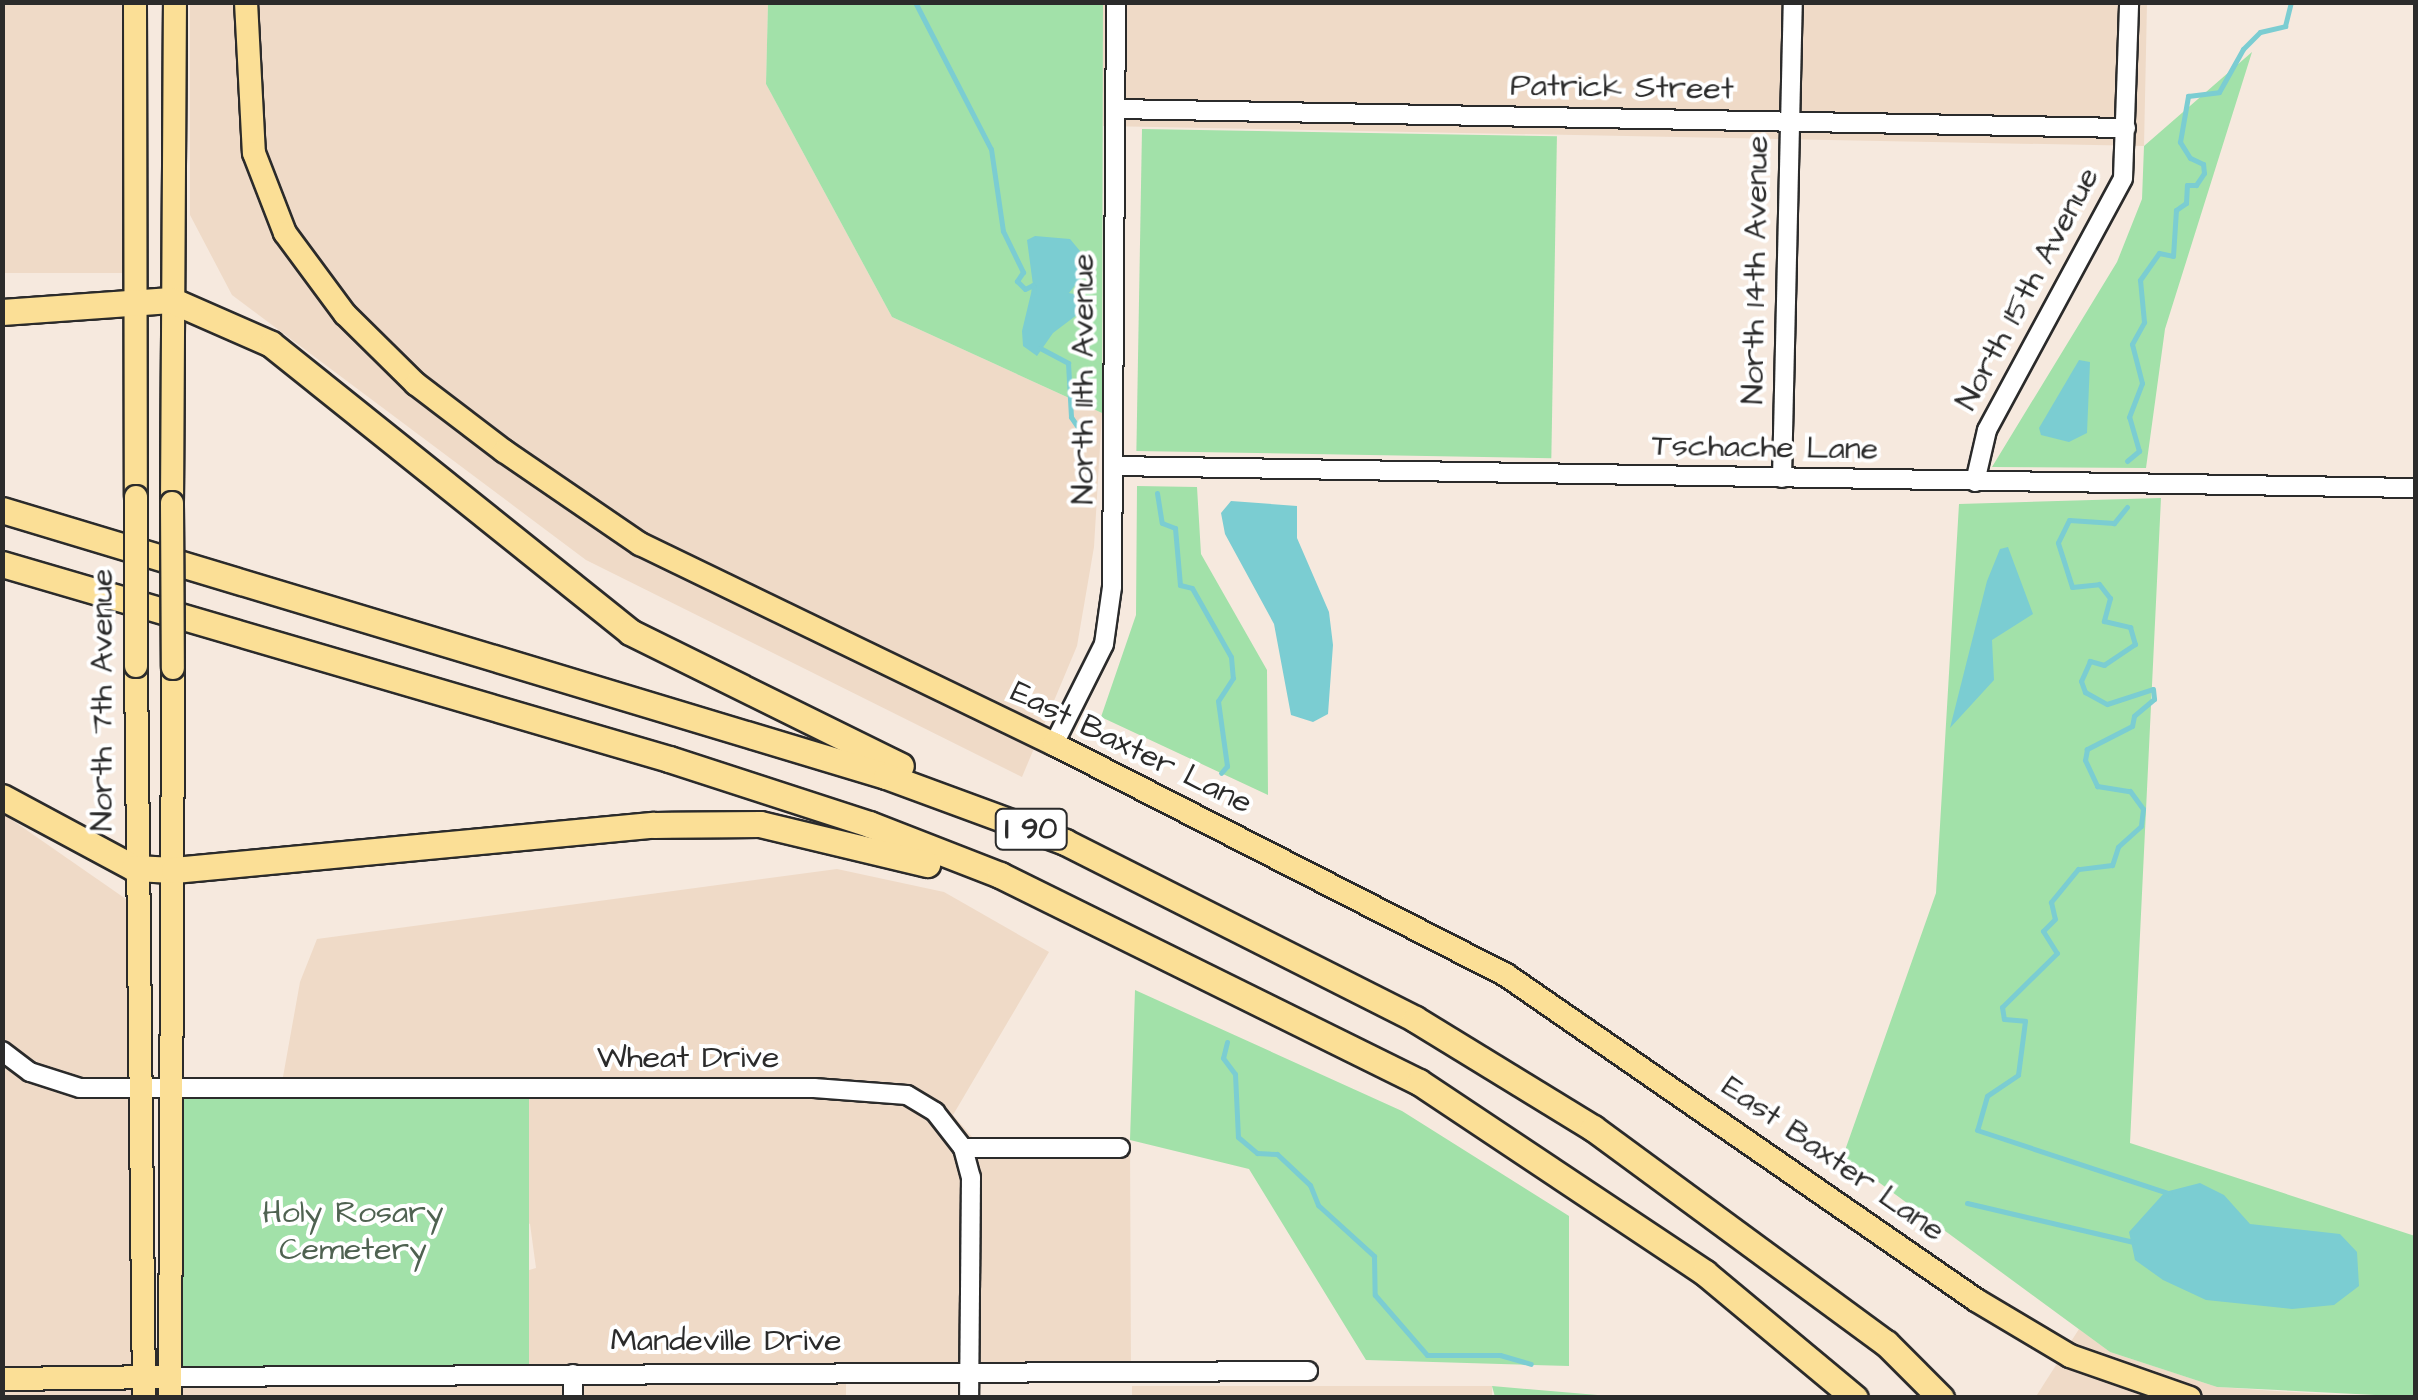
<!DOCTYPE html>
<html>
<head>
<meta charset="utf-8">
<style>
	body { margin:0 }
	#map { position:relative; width:2418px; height:1400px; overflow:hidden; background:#f6e9de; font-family:"Architects Daughter",sans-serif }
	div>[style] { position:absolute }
	.built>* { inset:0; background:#efdac7; transform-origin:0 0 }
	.green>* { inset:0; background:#a2e1a9; transform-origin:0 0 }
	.water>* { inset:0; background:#7bcdd2 }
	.stream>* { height:5px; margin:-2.5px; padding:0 2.5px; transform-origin:2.5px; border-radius:2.5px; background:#7bcdd2 }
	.roads { filter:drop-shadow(2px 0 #2b2b2b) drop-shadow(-2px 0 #2b2b2b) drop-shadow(0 2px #2b2b2b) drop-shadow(0 -2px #2b2b2b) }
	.minor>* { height:18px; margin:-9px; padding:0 9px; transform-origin:9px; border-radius:9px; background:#fff }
	.major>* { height:22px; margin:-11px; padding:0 11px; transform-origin:11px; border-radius:11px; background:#fbdf96 }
	.highway>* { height:25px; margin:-12.5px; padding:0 12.5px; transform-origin:12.5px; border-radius:12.5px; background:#fbdf96 }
	.bridges { filter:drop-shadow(2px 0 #2b2b2b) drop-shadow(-2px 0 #2b2b2b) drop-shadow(0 2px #2b2b2b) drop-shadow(0 -2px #2b2b2b) }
	.major-bridge>* { height:22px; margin:-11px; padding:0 11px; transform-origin:11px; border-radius:11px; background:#fbdf96 }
	span { translate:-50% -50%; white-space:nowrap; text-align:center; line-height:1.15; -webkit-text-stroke:8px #fff; paint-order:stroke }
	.shield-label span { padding:2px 8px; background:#fff; border:2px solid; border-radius:8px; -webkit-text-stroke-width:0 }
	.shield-label { font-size:30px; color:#2b2b2b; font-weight:700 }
	.street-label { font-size:32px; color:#2b2b2b }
	.park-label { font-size:32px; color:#4f6251 }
	.frame { position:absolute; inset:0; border:5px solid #2b2b2b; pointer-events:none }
</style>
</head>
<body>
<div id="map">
	<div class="built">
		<div style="left:3px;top:2px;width:120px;height:271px"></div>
		<div style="clip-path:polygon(190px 3px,768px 3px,766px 84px,892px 317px,1102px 413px,1094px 547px,1077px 646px,1022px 777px,586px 560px,232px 295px,190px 215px)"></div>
		<div style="clip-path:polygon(1103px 3px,2147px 3px,2144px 146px,1103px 126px)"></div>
		<div style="clip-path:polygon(2px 813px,136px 906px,143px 1397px,3px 1397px)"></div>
		<div style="clip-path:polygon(837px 869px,944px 892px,1049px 952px,953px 1115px,973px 1138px,1130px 1140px,1131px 1370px,846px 1373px,846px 1398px,170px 1398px,170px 1377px,536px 1268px,530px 1224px,281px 1088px,300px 982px,317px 939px)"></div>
		<div style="clip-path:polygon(2079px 1329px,2110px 1352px,2217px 1387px,2370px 1397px,2035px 1398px)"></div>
		<div style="left:1132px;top:1386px;width:360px;height:12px"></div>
	</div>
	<div class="green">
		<div style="clip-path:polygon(768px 3px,1103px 3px,1102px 413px,892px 317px,766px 84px)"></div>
		<div style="clip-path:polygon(2252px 52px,2165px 329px,2146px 468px,1992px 467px,2117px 262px,2142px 199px,2144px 146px)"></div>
		<div style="left:1142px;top:129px;width:415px;height:322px;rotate:1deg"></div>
		<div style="clip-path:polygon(1137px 486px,1197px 487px,1201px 554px,1267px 670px,1268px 795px,1101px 717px,1136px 615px)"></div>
		<div style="clip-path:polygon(2161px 498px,2130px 1143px,2415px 1236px,2415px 1397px,2217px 1387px,2110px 1352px,1843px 1156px,1936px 893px,1959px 504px)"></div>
		<div style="clip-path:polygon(1135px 990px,1402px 1111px,1569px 1216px,1569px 1366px,1366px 1360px,1249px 1169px,1130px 1140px)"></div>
		<div style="left:174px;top:1088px;width:355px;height:289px"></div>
		<div style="clip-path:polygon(1492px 1386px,1621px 1397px,1495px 1397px)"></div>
	</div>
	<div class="water">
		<div style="clip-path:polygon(1035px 236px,1070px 239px,1080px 251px,1083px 275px,1069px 293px,1084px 296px,1086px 308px,1053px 333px,1037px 356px,1023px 346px,1022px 331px,1033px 285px,1027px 240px)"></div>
		<div style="clip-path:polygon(2079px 360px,2090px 362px,2087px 433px,2069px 442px,2041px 435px,2039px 428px)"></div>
		<div style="clip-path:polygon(1231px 501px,1297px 506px,1297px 538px,1329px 612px,1333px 645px,1328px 714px,1313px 722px,1291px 715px,1274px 624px,1225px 534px,1221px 513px)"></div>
		<div style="clip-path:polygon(2008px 547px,2033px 614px,1992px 640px,1994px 680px,1950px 728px,1987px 581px,2000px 549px)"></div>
		<div style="clip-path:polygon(2200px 1183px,2224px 1195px,2250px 1224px,2340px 1234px,2357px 1252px,2359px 1286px,2334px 1305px,2292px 1309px,2206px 1300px,2163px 1280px,2135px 1260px,2129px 1232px,2165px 1192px)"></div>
	</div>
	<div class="stream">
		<div style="left:915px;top:2px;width:165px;rotate:62.7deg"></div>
		<div style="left:991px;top:149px;width:83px;rotate:81.7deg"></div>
		<div style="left:1003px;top:231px;width:46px;rotate:64deg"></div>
		<div style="left:1023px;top:272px;width:11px;rotate:124deg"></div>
		<div style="left:1017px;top:281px;width:11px;rotate:45deg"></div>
		<div style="left:1025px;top:289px;width:9px;rotate:-27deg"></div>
		<div style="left:1033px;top:285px;width:7px;rotate:82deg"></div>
		<div style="left:1040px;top:348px;width:32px;rotate:28deg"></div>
		<div style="left:1068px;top:363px;width:54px;rotate:86.8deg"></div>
		<div style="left:1071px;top:417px;width:25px;rotate:56deg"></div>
		<div style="left:2127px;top:461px;width:16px;rotate:-40deg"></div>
		<div style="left:2139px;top:451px;width:35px;rotate:-106deg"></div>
		<div style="left:2129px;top:417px;width:36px;rotate:-69deg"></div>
		<div style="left:2142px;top:383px;width:40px;rotate:-104.4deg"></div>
		<div style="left:2132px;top:344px;width:25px;rotate:-61deg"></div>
		<div style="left:2144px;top:322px;width:42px;rotate:-95.4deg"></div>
		<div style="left:2140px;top:280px;width:33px;rotate:-55deg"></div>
		<div style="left:2159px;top:253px;width:14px;rotate:12deg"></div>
		<div style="left:2173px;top:256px;width:46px;rotate:-86.3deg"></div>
		<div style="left:2176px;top:210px;width:12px;rotate:-35deg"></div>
		<div style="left:2186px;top:203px;width:18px;rotate:-87deg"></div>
		<div style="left:2187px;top:185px;width:9px"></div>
		<div style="left:2196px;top:185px;width:14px;rotate:-56deg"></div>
		<div style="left:2204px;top:173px;width:9px;rotate:-96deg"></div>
		<div style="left:2203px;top:164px;width:14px;rotate:-155deg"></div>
		<div style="left:2190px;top:158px;width:19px;rotate:-122deg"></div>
		<div style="left:2180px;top:142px;width:47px;rotate:-80.1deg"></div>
		<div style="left:2188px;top:96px;width:31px;rotate:-7deg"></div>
		<div style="left:2219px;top:92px;width:49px;rotate:-60.8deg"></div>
		<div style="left:2243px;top:49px;width:24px;rotate:-45deg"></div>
		<div style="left:2260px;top:32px;width:26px;rotate:-13deg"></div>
		<div style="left:2285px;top:26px;width:25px;rotate:-76deg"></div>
		<div style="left:1157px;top:493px;width:30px;rotate:81deg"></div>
		<div style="left:1162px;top:523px;width:14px;rotate:21deg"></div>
		<div style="left:1175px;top:528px;width:57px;rotate:85deg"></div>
		<div style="left:1180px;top:585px;width:12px;rotate:14deg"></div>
		<div style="left:1192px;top:588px;width:79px;rotate:60.5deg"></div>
		<div style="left:1231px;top:657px;width:21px;rotate:85deg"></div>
		<div style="left:1233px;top:678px;width:27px;rotate:123deg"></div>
		<div style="left:1218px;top:701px;width:66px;rotate:82.1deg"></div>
		<div style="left:1227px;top:766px;width:9px;rotate:131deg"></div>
		<div style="left:2127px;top:507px;width:21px;rotate:129deg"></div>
		<div style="left:2114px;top:523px;width:45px;rotate:-176.2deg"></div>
		<div style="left:2069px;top:520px;width:25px;rotate:116deg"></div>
		<div style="left:2058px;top:543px;width:46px;rotate:72.3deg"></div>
		<div style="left:2072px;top:587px;width:27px;rotate:-6deg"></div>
		<div style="left:2099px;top:584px;width:18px;rotate:52deg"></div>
		<div style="left:2110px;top:598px;width:24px;rotate:105deg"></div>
		<div style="left:2104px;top:621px;width:27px;rotate:13deg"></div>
		<div style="left:2130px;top:627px;width:18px;rotate:74deg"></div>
		<div style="left:2135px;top:644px;width:37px;rotate:146deg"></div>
		<div style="left:2104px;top:665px;width:15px;rotate:-164deg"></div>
		<div style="left:2090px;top:661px;width:22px;rotate:114deg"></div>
		<div style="left:2081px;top:681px;width:12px;rotate:70deg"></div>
		<div style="left:2085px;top:692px;width:25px;rotate:29deg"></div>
		<div style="left:2107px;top:704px;width:48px;rotate:-18.1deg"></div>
		<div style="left:2153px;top:689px;width:10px;rotate:84deg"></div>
		<div style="left:2154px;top:699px;width:26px;rotate:140deg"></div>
		<div style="left:2134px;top:716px;width:10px;rotate:101deg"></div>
		<div style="left:2132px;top:726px;width:51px;rotate:152.9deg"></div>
		<div style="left:2087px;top:749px;width:11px;rotate:100deg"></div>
		<div style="left:2085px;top:760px;width:29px;rotate:65deg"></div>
		<div style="left:2097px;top:786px;width:33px;rotate:9deg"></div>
		<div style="left:2130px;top:791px;width:22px;rotate:54deg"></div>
		<div style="left:2143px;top:809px;width:17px;rotate:97deg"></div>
		<div style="left:2141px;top:826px;width:31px;rotate:138deg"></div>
		<div style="left:2118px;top:847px;width:19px;rotate:108deg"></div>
		<div style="left:2112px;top:865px;width:34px;rotate:173deg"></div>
		<div style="left:2078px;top:869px;width:43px;rotate:129.3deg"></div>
		<div style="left:2051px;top:902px;width:17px;rotate:77deg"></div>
		<div style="left:2055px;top:919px;width:17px;rotate:135deg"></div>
		<div style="left:2043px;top:931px;width:26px;rotate:58deg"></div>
		<div style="left:2057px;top:953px;width:77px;rotate:135.5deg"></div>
		<div style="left:2002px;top:1007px;width:12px;rotate:81deg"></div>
		<div style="left:2004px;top:1019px;width:21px;rotate:5deg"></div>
		<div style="left:2025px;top:1021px;width:54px;rotate:97.4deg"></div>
		<div style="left:2018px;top:1075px;width:37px;rotate:146deg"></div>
		<div style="left:1987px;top:1096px;width:35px;rotate:106deg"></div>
		<div style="left:1977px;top:1130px;width:203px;rotate:18.3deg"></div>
		<div style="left:1227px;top:1042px;width:16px;rotate:104deg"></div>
		<div style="left:1223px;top:1058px;width:20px;rotate:53deg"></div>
		<div style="left:1235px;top:1074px;width:63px;rotate:87.3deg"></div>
		<div style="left:1238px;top:1137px;width:25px;rotate:40deg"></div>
		<div style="left:1257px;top:1153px;width:20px;rotate:3deg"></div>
		<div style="left:1277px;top:1154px;width:45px;rotate:43.2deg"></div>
		<div style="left:1310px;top:1185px;width:22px;rotate:68deg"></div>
		<div style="left:1318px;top:1205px;width:76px;rotate:42.3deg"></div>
		<div style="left:1374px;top:1256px;width:39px;rotate:89deg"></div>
		<div style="left:1375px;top:1295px;width:79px;rotate:49.1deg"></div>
		<div style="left:1427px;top:1355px;width:73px"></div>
		<div style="left:1500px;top:1355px;width:32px;rotate:16deg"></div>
		<div style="left:1967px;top:1203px;width:171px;rotate:13.2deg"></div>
	</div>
	<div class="roads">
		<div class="minor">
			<div style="left:1116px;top:109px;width:1010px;rotate:1.08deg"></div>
			<div style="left:1114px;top:466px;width:1302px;rotate:0.97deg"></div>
			<div style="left:1782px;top:478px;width:476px;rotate:-88.7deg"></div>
			<div style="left:1975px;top:482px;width:53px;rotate:-77deg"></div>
			<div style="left:1987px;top:430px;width:286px;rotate:-61.6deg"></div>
			<div style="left:2123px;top:178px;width:176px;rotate:-88deg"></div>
			<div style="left:1054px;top:744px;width:112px;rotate:-63.4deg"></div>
			<div style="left:1104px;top:644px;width:58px;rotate:-82deg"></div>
			<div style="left:1112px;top:587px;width:585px;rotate:-89.61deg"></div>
			<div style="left:2px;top:1051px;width:35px;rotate:37deg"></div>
			<div style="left:30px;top:1072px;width:52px;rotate:17.7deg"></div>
			<div style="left:80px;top:1088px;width:734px"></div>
			<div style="left:814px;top:1088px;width:93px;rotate:4.3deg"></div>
			<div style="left:907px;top:1095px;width:33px;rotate:31deg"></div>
			<div style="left:935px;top:1112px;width:46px;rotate:52.1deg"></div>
			<div style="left:963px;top:1148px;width:30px;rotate:75deg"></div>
			<div style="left:971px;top:1177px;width:221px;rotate:90.5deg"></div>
			<div style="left:963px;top:1148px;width:157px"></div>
			<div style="left:170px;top:1377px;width:1138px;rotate:-0.3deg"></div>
			<div style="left:573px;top:1398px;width:24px;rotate:-90deg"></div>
		</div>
		<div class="major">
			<div style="left:135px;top:2px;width:495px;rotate:89.9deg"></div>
			<div style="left:246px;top:2px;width:151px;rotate:87deg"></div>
			<div style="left:254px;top:153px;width:86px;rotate:68.8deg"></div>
			<div style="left:285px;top:233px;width:101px;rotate:53.5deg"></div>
			<div style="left:345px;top:314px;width:100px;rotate:44.6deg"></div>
			<div style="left:416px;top:384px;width:111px;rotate:37.3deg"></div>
			<div style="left:504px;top:451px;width:165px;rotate:34.4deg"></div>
			<div style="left:640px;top:544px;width:460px;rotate:25.8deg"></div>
			<div style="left:1054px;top:744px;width:508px;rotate:27.07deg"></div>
			<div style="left:1506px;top:975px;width:571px;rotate:34.66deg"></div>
			<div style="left:1976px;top:1300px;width:109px;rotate:30.8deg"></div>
			<div style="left:2070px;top:1356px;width:127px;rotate:19.3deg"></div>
			<div style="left:172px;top:503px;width:501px;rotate:-89.66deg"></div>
			<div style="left:136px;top:666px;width:732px;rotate:89.37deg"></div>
			<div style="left:2px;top:1379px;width:157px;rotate:-0.7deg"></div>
			<div style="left:170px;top:1398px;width:730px;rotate:-89.76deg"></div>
		</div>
		<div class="highway">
			<div style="left:2px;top:312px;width:169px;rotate:-4.1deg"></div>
			<div style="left:171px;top:300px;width:109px;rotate:23.7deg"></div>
			<div style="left:271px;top:344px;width:460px;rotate:38.7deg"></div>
			<div style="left:630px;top:632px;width:302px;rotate:26.3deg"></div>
			<div style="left:2px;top:510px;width:923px;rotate:16.75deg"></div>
			<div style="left:886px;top:776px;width:191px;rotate:20.2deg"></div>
			<div style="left:1065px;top:842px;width:392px;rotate:26.8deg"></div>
			<div style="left:1415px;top:1019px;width:209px;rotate:31.5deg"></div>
			<div style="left:1593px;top:1128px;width:363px;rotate:36.3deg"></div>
			<div style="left:1886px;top:1343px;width:78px;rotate:45deg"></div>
			<div style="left:2px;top:564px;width:695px;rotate:16.3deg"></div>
			<div style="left:669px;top:759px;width:210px;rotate:18deg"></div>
			<div style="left:869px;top:824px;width:141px;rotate:21.3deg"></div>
			<div style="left:1000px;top:875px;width:467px;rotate:26.3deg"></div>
			<div style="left:1419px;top:1082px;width:344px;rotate:33.7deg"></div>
			<div style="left:1705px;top:1273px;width:195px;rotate:39.8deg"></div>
			<div style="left:2px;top:797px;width:150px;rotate:28.3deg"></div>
			<div style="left:134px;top:868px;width:40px;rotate:2.9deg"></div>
			<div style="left:174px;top:870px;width:482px;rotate:-5.4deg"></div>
			<div style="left:654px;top:825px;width:106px;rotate:-0.5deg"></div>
			<div style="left:760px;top:824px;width:172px;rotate:13.5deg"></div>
		</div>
	</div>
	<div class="bridges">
		<div class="major-bridge">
			<div style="left:172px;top:503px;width:165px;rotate:89.7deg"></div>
			<div style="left:136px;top:666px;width:169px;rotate:-90deg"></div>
		</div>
	</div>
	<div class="shield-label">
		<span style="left:1031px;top:829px">I 90</span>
	</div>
	<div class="street-label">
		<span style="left:1622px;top:88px;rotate:1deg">Patrick Street</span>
		<span style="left:1756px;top:270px;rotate:-89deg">North 14th Avenue</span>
		<span style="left:2028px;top:289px;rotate:-62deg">North 15th Avenue</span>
		<span style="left:1084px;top:379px;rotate:-90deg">North 11th Avenue</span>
		<span style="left:1765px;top:448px;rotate:1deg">Tschache Lane</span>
		<span style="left:103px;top:700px;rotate:-90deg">North 7th Avenue</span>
		<span style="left:1131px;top:748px;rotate:26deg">East Baxter Lane</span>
		<span style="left:688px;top:1058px">Wheat Drive</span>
		<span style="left:1833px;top:1159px;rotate:35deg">East Baxter Lane</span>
		<span style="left:726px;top:1341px">Mandeville Drive</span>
	</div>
	<div class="park-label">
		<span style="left:353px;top:1232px">Holy Rosary<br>Cemetery</span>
	</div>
	<div class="frame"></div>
</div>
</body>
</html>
